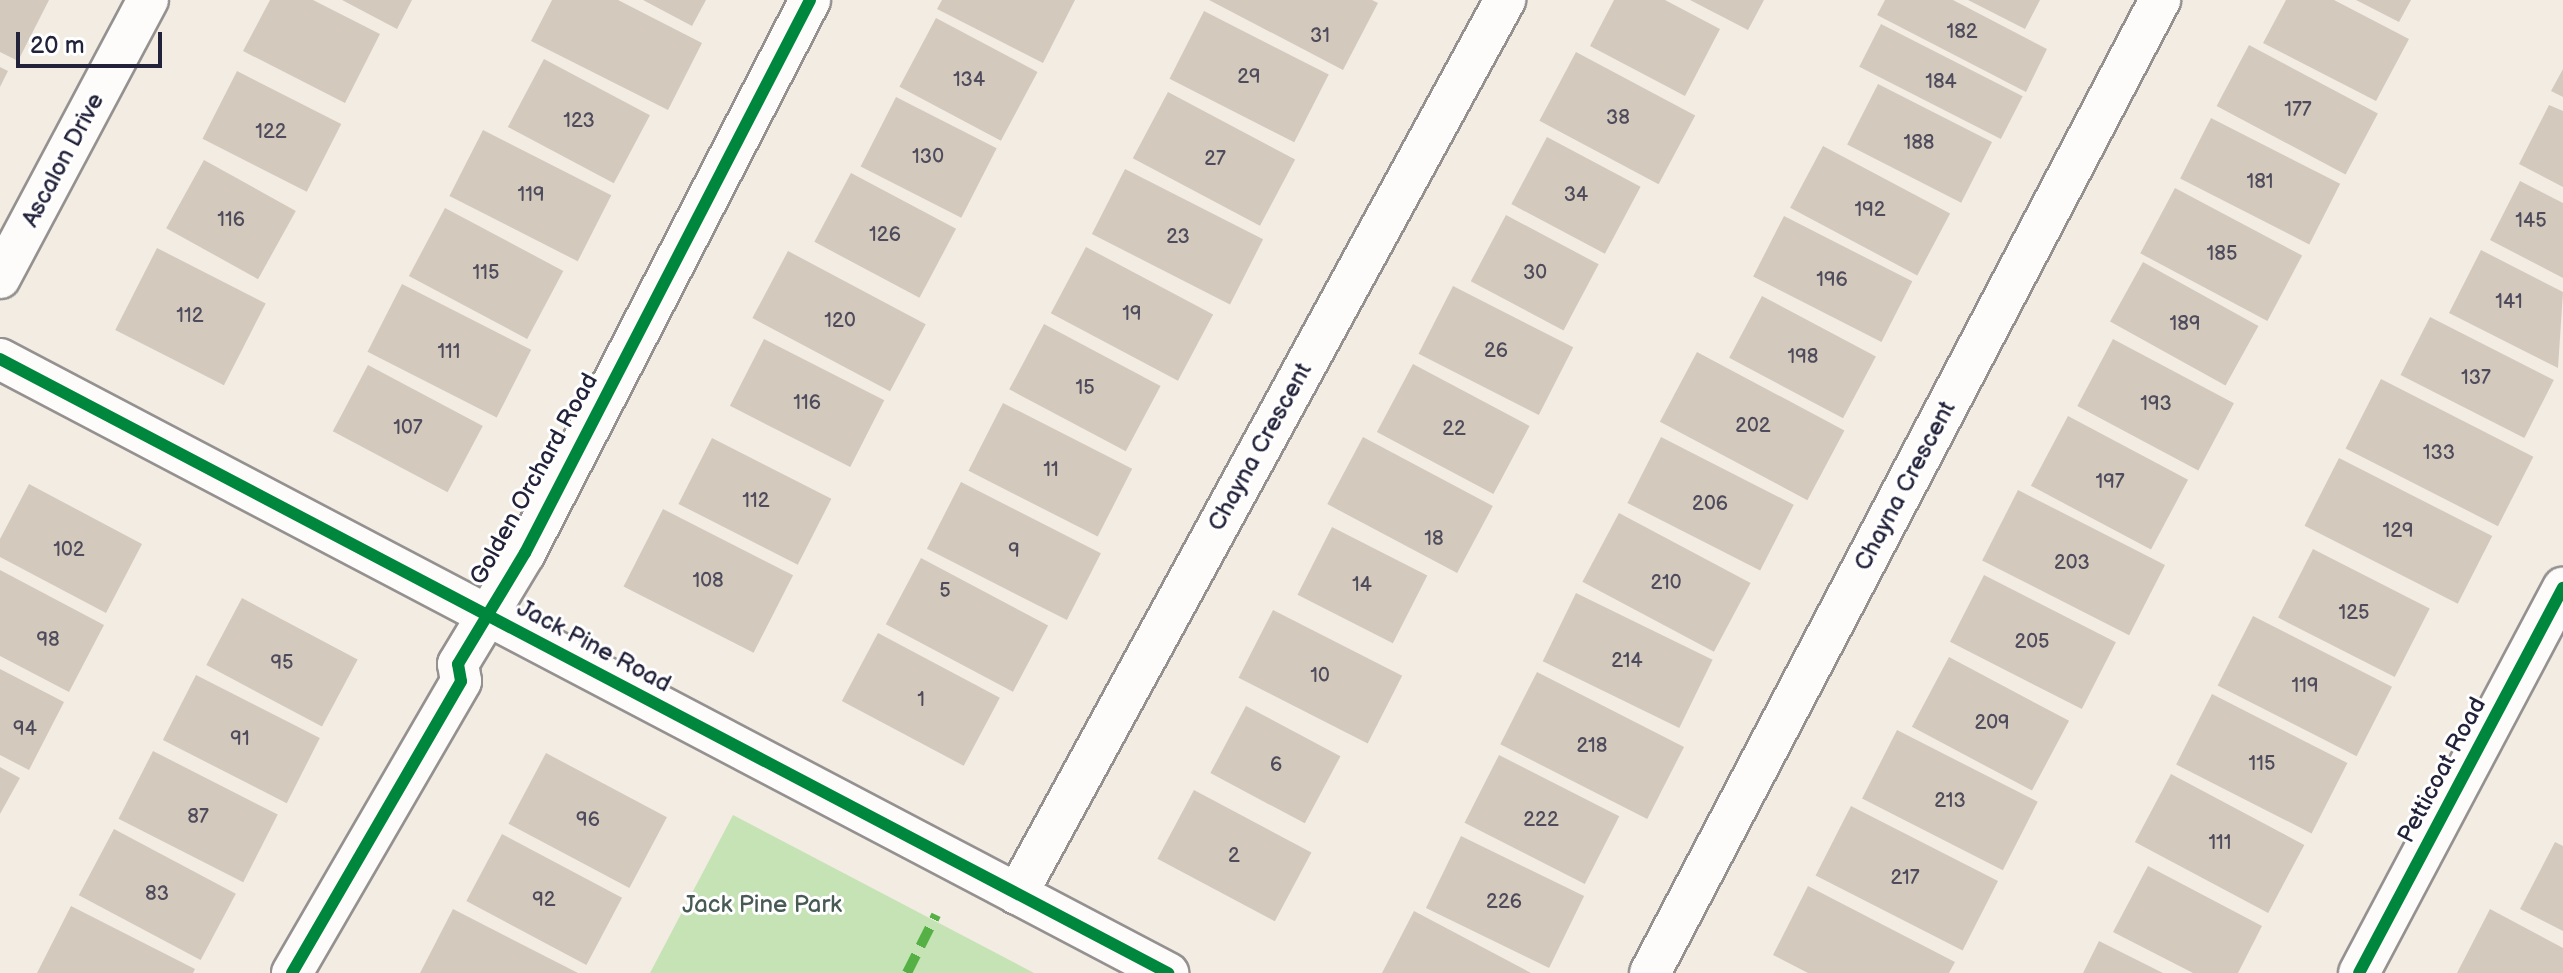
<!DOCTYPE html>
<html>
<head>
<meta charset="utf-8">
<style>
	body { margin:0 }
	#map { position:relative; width:2563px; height:973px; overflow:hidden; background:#f3ece3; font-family:"Balsamiq Sans",sans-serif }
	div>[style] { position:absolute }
	.green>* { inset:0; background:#c5e3b5 }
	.building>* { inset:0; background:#d4c9bd; transform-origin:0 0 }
	.roads { filter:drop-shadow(2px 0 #949190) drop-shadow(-2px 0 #949190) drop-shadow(0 2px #949190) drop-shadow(0 -2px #949190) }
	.minor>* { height:40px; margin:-20px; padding:0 20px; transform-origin:20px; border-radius:20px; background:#fdfcfb }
	.quiet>* { height:10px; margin-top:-5px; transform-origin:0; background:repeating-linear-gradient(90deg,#55b146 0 20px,transparent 0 30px) }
	.cycleway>* { height:12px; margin:-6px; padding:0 6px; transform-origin:6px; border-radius:6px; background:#00873e }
	span { translate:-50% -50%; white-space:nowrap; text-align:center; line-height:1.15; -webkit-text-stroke:6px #fff; paint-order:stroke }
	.number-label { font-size:20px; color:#4e4c5c }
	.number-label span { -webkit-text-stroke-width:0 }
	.street-label { font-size:24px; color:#22223b }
	.park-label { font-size:24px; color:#485a54 }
	.scale { position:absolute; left:16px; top:32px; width:146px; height:36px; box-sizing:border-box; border:4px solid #22223b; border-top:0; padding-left:10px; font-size:24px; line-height:28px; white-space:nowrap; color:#22223b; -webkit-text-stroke:6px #fff; paint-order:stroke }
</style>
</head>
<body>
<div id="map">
	<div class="green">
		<div style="clip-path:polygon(733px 815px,1034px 973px,650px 973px)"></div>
	</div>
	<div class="building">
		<div style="clip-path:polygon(0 0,49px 0,18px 61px,0 52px)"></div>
		<div style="clip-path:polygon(270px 0,313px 0,380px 34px,345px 103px,243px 51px)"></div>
		<div style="clip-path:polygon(342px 0,412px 0,397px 29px)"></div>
		<div style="clip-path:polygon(552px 0,618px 0,702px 43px,668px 110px,531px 41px)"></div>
		<div style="clip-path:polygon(643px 0,706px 0,692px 26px)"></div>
		<div style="clip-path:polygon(942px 0,1075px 0,1043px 63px,937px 9px)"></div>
		<div style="clip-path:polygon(1209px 0,1372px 0,1378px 3px,1343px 70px)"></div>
		<div style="clip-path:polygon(1614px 0,1665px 0,1720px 29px,1685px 96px,1590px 46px)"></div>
		<div style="clip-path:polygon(1690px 0,1764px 0,1748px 30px)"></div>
		<div style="clip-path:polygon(1885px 0,1953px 0,2047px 49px,2026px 92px,1877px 15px)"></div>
		<div style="clip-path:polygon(1968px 0,2040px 0,2025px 29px)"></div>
		<div style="clip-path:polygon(2286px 0,2334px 0,2409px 39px,2376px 101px,2263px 43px)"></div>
		<div style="clip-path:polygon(2356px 0,2411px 0,2399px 22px)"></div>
		<div style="left:1204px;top:11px;width:140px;height:76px;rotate:27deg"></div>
		<div style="left:936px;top:18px;width:115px;height:78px;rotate:28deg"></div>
		<div style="left:1881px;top:24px;width:159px;height:48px;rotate:27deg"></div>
		<div style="left:2249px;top:45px;width:146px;height:69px;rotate:28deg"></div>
		<div style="left:1576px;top:52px;width:135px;height:78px;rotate:28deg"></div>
		<div style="left:544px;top:59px;width:120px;height:77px;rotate:28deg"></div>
		<div style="clip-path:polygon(0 67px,8px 71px,0 87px)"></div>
		<div style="clip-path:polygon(2563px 69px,2563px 97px,2551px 91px)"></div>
		<div style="left:237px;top:71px;width:117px;height:76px;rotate:27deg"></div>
		<div style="left:1878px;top:84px;width:128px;height:68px;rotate:27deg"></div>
		<div style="left:1168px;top:92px;width:144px;height:75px;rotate:28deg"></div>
		<div style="left:896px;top:97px;width:113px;height:78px;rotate:27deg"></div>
		<div style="clip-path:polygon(2549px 105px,2563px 111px,2563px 187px,2519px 164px)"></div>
		<div style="left:2211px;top:118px;width:145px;height:68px;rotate:27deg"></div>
		<div style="left:483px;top:130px;width:144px;height:74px;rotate:27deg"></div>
		<div style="left:1547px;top:137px;width:106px;height:76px;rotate:28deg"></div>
		<div style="left:1823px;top:146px;width:144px;height:70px;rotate:28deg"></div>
		<div style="left:204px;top:160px;width:105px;height:78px;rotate:29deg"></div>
		<div style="left:1125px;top:169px;width:155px;height:73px;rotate:27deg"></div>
		<div style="left:851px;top:173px;width:119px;height:78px;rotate:28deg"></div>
		<div style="clip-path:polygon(2520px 181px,2563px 203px,2563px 278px,2490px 240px)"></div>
		<div style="left:2175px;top:188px;width:144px;height:74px;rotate:28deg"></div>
		<div style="left:445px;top:208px;width:134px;height:77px;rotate:28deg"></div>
		<div style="left:1506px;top:215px;width:105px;height:75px;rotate:28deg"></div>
		<div style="left:1784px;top:216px;width:144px;height:68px;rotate:27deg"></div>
		<div style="left:1086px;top:247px;width:144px;height:75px;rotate:28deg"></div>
		<div style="left:157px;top:248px;width:122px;height:92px;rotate:27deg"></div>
		<div style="clip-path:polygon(2481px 250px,2563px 292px,2558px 368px,2449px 313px)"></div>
		<div style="left:788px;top:251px;width:156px;height:76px;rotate:28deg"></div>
		<div style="left:2143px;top:262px;width:132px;height:68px;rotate:29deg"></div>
		<div style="left:402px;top:284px;width:145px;height:76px;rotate:27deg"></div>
		<div style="left:1453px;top:286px;width:135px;height:76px;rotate:27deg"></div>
		<div style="left:1762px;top:296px;width:129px;height:70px;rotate:28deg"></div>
		<div style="left:2430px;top:317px;width:139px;height:65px;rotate:27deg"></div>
		<div style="left:1044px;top:324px;width:132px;height:74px;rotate:28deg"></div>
		<div style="left:764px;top:339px;width:135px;height:75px;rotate:27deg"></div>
		<div style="left:2113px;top:339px;width:137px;height:76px;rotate:28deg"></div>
		<div style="left:1697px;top:352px;width:167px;height:79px;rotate:28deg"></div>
		<div style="left:1413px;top:364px;width:132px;height:77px;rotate:28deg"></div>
		<div style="left:368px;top:365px;width:130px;height:75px;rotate:28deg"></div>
		<div style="left:2381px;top:379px;width:171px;height:78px;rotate:27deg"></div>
		<div style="left:1003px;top:403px;width:145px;height:76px;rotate:27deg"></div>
		<div style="left:2068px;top:416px;width:136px;height:79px;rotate:28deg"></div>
		<div style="left:1363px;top:437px;width:147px;height:76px;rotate:28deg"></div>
		<div style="left:1661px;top:437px;width:149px;height:74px;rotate:27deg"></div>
		<div style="left:712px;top:438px;width:134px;height:74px;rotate:27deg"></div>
		<div style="left:2339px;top:458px;width:172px;height:76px;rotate:27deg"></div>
		<div style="left:961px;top:482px;width:157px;height:75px;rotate:27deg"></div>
		<div style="clip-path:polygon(29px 484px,142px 544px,106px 613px,0 557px,0 539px)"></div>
		<div style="left:2018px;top:490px;width:165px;height:79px;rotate:27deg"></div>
		<div style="left:663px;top:509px;width:146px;height:87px;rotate:27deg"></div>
		<div style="left:1619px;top:513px;width:149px;height:78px;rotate:28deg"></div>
		<div style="left:1332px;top:527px;width:107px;height:76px;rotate:27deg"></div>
		<div style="left:2313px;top:549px;width:131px;height:77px;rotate:27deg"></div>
		<div style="left:921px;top:558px;width:144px;height:75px;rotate:28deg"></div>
		<div style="clip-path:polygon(0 570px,104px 625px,69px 692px,0 656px)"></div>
		<div style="left:1984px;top:575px;width:148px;height:75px;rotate:27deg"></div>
		<div style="left:1576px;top:593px;width:152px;height:76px;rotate:26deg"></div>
		<div style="left:242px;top:598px;width:131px;height:76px;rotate:28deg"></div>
		<div style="left:1273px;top:610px;width:145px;height:76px;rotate:27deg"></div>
		<div style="left:2253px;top:616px;width:156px;height:78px;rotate:27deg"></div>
		<div style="left:878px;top:633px;width:138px;height:77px;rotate:28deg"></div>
		<div style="left:1949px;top:657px;width:136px;height:79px;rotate:28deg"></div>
		<div style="clip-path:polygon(0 669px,64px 702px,29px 770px,0 755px)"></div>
		<div style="left:1537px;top:672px;width:165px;height:81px;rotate:27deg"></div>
		<div style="left:196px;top:675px;width:139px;height:73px;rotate:27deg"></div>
		<div style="left:2212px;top:694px;width:152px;height:79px;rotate:27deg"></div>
		<div style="left:1246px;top:706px;width:107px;height:76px;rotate:28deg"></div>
		<div style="left:1897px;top:730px;width:158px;height:77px;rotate:27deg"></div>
		<div style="left:153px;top:751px;width:140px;height:76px;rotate:27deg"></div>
		<div style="left:546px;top:753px;width:137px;height:80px;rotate:28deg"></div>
		<div style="left:1499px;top:755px;width:135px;height:76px;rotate:27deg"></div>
		<div style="clip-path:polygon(0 767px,20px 778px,0 814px)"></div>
		<div style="left:2171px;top:774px;width:151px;height:77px;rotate:28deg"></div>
		<div style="left:1194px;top:790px;width:133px;height:78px;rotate:28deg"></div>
		<div style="left:1851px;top:806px;width:165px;height:78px;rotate:27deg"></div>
		<div style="left:114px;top:829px;width:138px;height:75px;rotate:28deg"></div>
		<div style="left:502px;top:834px;width:136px;height:76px;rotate:28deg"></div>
		<div style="left:1461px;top:836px;width:137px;height:80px;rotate:26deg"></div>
		<div style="clip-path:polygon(2555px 842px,2563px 846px,2563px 931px,2520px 909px)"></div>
		<div style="clip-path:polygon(2148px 866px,2262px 926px,2238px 973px,2193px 973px,2113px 932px)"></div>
		<div style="clip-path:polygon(1808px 886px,1955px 962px,1949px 973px,1808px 973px,1773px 955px)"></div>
		<div style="clip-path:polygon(71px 906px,195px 969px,193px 973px,37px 973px)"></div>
		<div style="clip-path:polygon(453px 909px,578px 973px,420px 973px)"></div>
		<div style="clip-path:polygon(2490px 909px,2563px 948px,2563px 973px,2457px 973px)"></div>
		<div style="clip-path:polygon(1414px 911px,1531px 973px,1382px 973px)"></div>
		<div style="clip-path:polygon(2099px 941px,2163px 973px,2083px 973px)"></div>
	</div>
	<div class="roads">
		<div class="minor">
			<div style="left:0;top:278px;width:315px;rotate:-62deg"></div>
			<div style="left:0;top:359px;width:1320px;rotate:27.73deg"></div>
			<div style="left:1017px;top:894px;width:1019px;rotate:-61.37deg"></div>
			<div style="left:292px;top:973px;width:337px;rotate:-59.9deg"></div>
			<div style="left:461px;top:681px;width:17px;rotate:-100deg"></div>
			<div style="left:458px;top:664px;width:130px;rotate:-58.9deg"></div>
			<div style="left:525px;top:553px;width:622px;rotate:-62.73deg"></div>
			<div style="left:1650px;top:973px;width:1099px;rotate:-62.34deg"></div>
			<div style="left:2359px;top:973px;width:436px;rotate:-62.1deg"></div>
		</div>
	</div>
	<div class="quiet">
		<div style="left:907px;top:973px;width:65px;rotate:-63.4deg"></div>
	</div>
	<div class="cycleway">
		<div style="left:0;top:359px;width:1320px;rotate:27.73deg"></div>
		<div style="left:292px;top:973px;width:337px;rotate:-59.9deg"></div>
		<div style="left:461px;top:681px;width:17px;rotate:-100deg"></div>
		<div style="left:458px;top:664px;width:130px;rotate:-58.9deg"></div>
		<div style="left:525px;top:553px;width:622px;rotate:-62.73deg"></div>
		<div style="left:2359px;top:973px;width:436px;rotate:-62.1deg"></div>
	</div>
	<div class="number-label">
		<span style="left:1962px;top:32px">182</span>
		<span style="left:1320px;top:36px">31</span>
		<span style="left:1249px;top:77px">29</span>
		<span style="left:969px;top:80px">134</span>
		<span style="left:1941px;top:82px">184</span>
		<span style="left:2298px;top:110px">177</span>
		<span style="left:1618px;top:118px">38</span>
		<span style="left:579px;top:121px">123</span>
		<span style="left:271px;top:132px">122</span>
		<span style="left:1919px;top:143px">188</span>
		<span style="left:928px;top:157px">130</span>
		<span style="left:1215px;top:159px">27</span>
		<span style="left:2260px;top:182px">181</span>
		<span style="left:531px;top:195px">119</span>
		<span style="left:1576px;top:195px">34</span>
		<span style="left:1870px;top:210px">192</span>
		<span style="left:231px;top:220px">116</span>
		<span style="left:2531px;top:221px">145</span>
		<span style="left:885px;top:235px">126</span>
		<span style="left:1178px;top:237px">23</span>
		<span style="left:2222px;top:254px">185</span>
		<span style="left:486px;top:273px">115</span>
		<span style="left:1535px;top:273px">30</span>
		<span style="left:1832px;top:280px">196</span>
		<span style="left:2509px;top:302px">141</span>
		<span style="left:1132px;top:314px">19</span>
		<span style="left:190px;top:316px">112</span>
		<span style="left:840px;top:321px">120</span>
		<span style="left:2185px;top:324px">189</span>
		<span style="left:1496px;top:351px">26</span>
		<span style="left:449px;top:352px">111</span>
		<span style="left:1803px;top:357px">198</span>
		<span style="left:2476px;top:378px">137</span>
		<span style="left:1085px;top:388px">15</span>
		<span style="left:807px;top:403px">116</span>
		<span style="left:2156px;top:404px">193</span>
		<span style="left:1753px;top:426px">202</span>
		<span style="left:408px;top:428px">107</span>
		<span style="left:1454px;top:429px">22</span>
		<span style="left:2439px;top:453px">133</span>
		<span style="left:1051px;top:470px">11</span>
		<span style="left:2110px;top:482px">197</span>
		<span style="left:756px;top:501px">112</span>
		<span style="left:1710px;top:504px">206</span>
		<span style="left:2398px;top:531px">129</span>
		<span style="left:1434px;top:539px">18</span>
		<span style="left:69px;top:550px">102</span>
		<span style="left:1014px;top:551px">9</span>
		<span style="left:2072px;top:563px">203</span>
		<span style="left:708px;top:581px">108</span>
		<span style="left:1666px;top:583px">210</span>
		<span style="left:1362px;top:585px">14</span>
		<span style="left:945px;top:591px">5</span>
		<span style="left:2354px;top:613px">125</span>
		<span style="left:48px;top:640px">98</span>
		<span style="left:2032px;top:642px">205</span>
		<span style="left:1627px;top:661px">214</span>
		<span style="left:282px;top:663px">95</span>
		<span style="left:1320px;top:676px">10</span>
		<span style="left:2305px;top:686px">119</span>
		<span style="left:921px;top:700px">1</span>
		<span style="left:1992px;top:723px">209</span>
		<span style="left:25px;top:729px">94</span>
		<span style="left:240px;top:739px">91</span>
		<span style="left:1592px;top:746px">218</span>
		<span style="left:2262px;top:764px">115</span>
		<span style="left:1276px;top:765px">6</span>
		<span style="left:1950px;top:801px">213</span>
		<span style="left:198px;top:817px">87</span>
		<span style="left:588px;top:820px">96</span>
		<span style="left:1541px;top:820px">222</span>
		<span style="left:2220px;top:843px">111</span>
		<span style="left:1234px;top:856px">2</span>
		<span style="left:1905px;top:878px">217</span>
		<span style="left:157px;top:894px">83</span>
		<span style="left:544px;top:900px">92</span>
		<span style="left:1504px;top:902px">226</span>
	</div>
	<div class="street-label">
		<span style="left:63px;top:160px;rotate:-62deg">Ascalon Drive</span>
		<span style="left:1260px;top:447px;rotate:-61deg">Chayna Crescent</span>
		<span style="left:534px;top:479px;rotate:-61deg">Golden Orchard Road</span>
		<span style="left:1905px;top:486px;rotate:-62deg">Chayna Crescent</span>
		<span style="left:594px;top:646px;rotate:28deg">Jack Pine Road</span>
		<span style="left:2442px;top:770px;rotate:-62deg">Petticoat Road</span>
	</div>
	<div class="park-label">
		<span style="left:762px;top:905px">Jack Pine Park</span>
	</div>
	<div class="scale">20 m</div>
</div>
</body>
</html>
